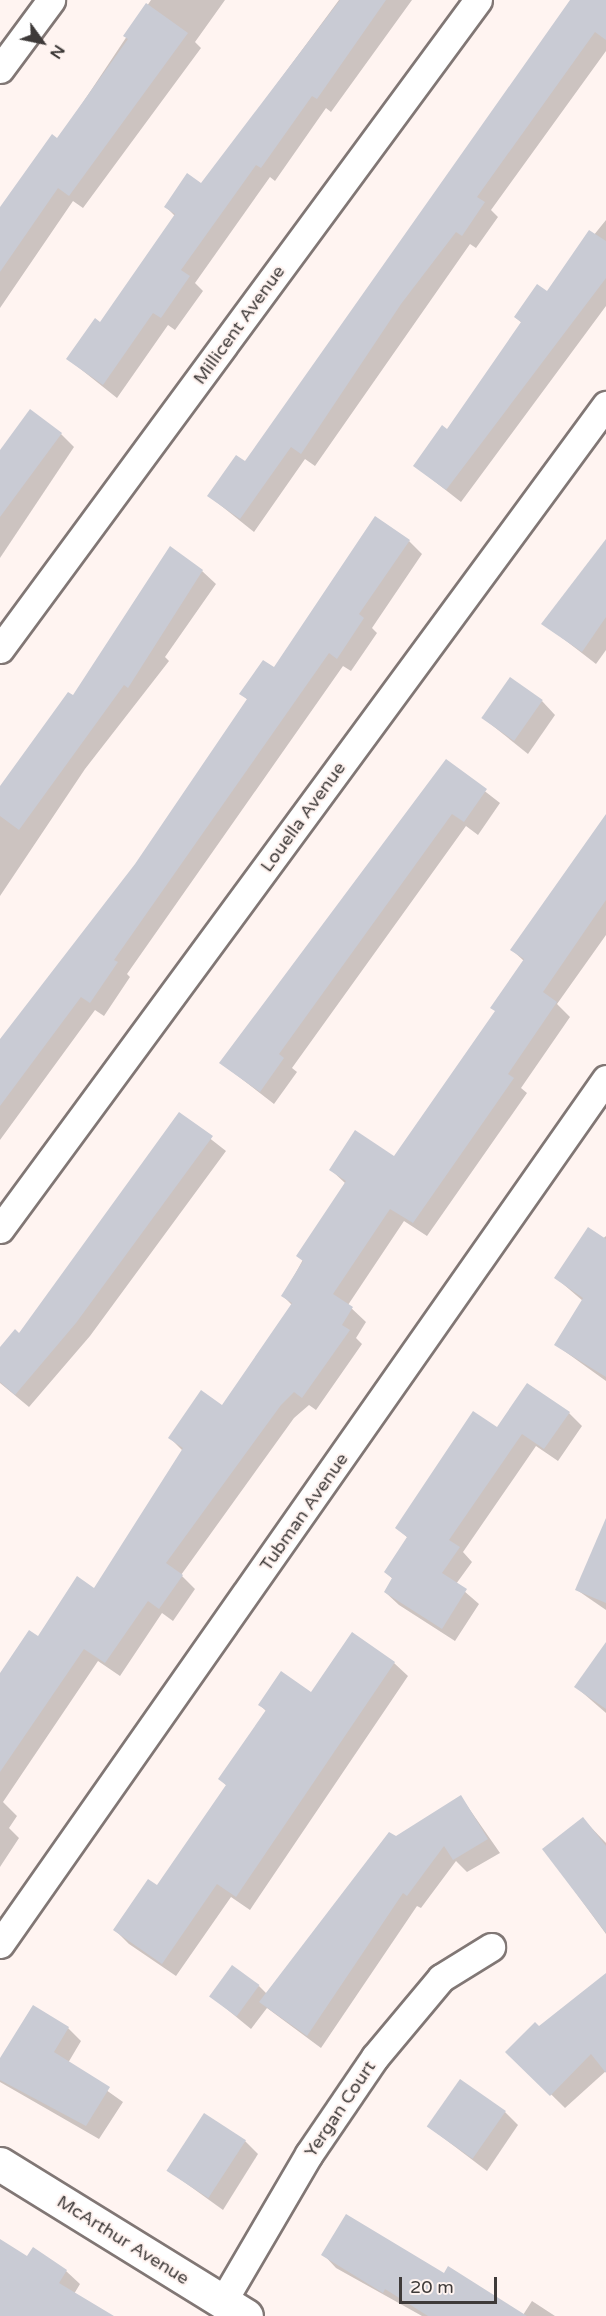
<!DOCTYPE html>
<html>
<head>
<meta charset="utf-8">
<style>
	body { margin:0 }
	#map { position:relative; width:606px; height:2316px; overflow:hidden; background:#fff4f1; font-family:"Varela Round",sans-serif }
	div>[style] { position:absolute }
	.shadow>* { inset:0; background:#0003 }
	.building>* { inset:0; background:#c9cbd4; transform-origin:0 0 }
	.roads { filter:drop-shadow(2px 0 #817775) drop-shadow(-2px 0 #817775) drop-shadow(0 2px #817775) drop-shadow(0 -2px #817775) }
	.street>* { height:27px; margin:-13.5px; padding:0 13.5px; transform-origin:13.5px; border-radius:13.5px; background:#fff }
	.secondary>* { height:33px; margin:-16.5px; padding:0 16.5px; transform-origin:16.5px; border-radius:16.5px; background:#fff }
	span { translate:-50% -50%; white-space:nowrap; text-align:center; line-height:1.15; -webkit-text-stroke:4.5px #fff4f1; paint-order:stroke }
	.street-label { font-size:18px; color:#3e3a39 }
	.north { position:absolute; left:12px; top:12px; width:60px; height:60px; -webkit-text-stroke:4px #fff4f1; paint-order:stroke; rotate:123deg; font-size:16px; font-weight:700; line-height:24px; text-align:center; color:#3e3a39 }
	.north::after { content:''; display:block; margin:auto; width:21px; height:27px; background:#3e3a39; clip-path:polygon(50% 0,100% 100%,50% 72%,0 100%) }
	.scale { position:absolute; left:399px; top:2277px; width:98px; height:27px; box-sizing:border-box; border:3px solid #3e3a39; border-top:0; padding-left:8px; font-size:18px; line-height:21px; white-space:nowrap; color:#3e3a39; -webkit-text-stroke:4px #fff4f1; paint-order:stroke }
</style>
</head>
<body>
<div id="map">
	<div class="shadow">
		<div style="clip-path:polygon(151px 0,225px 0,195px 42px,201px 48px,83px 208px,73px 201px,0 308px,0 209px,58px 140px)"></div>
		<div style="clip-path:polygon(339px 0,412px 0,331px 112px,326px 108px,275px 181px,270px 177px,195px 283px,203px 291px,175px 330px,168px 325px,117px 398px,68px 359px,101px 324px,175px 216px,166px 207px,202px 185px)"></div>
		<div style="clip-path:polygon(571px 0,606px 0,606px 51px,491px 210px,498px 217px,476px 248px,470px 244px,315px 466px,305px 459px,254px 532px,209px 496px,245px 463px)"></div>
		<div style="clip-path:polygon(606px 220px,606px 306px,461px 502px,415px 466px,447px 431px,522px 323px,515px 317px,547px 293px)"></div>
		<div style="clip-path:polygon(61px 434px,74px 447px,0 558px,0 456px)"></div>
		<div style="clip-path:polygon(409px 541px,422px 554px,372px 628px,377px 633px,351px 671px,343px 666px,127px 974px,130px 977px,104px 1016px,95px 1010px,0 1140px,0 1043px,136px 865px,248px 700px,241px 694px,274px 669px)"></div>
		<div style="clip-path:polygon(606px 544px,606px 650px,596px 664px,543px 623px)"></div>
		<div style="clip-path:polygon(202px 571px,216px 584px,165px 657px,169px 661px,85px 769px,0 896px,0 790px,73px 697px)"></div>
		<div style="clip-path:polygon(542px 701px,555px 715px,528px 754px,483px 718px)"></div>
		<div style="clip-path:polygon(446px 761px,500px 803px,478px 835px,466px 826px,292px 1068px,297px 1072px,274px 1104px,221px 1063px)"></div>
		<div style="clip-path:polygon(606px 816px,606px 935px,557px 1004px,570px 1017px,521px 1088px,527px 1093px,427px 1236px,404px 1221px,348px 1305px,366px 1322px,356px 1338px,362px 1344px,316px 1410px,309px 1405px,294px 1418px,181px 1575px,195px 1589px,173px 1621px,162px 1613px,120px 1676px,98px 1661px,3px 1802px,17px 1816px,9px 1828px,19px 1838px,0 1867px,0 1677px,95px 1590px,183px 1451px,170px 1438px,222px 1407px,292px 1305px,283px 1296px,345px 1183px,331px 1170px,395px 1158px,496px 1012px,524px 961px,512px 950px)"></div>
		<div style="clip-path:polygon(180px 1115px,226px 1151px,90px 1336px,29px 1407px,0 1383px,0 1349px,19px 1335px)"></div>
		<div style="clip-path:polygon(606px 1236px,606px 1381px,556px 1345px,583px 1301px,556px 1278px)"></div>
		<div style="clip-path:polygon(569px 1413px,582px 1426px,558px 1461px,536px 1446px,463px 1552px,472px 1562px,456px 1584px,479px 1604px,455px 1641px,399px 1605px,385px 1592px,393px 1579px,385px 1572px,408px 1538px,397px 1528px,497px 1429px)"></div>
		<div style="clip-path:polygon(606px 1544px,606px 1610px,577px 1590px)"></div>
		<div style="clip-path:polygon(606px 1660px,606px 1713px,576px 1687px)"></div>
		<div style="clip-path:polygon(394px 1663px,408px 1676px,250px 1910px,231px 1897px,176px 1976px,129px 1944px,115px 1930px,157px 1887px,227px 1786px,220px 1779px,267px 1712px,260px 1705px,312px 1694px)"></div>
		<div style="clip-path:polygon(461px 1797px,500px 1853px,467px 1872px,456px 1861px,421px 1908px,417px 1906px,321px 2048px,267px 2008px,251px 2029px,212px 1997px,259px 1986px,267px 1994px,395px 1838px)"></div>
		<div style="clip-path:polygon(583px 1819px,606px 1843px,606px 1934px,544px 1849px)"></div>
		<div style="clip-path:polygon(606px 1992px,606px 2071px,565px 2108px,508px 2052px,538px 2028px)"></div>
		<div style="clip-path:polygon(68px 2028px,81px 2041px,68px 2063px,123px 2102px,99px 2139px,0 2082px,0 2061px)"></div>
		<div style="clip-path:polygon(505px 2112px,518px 2125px,487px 2171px,429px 2127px)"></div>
		<div style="clip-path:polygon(245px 2141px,258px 2154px,223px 2210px,169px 2171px)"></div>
		<div style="clip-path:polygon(0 2240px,27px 2258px,66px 2271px,80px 2284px,74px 2294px,111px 2316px,0 2316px)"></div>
		<div style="clip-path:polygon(323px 2254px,523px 2315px,532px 2301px,555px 2316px,422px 2316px,336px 2268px)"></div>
	</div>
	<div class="building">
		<div style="clip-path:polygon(340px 0,386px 0,317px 99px,312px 96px,261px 168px,256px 165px,181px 270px,190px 276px,161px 318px,153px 313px,103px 385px,66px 359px,95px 318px,100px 322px,175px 214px,164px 207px,187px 173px,201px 183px)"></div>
		<div style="clip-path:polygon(570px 0,606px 0,606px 40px,595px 32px,477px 197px,485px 202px,462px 236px,456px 232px,401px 304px,301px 454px,291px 447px,240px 519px,207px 496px,236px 455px,245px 461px)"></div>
		<div style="clip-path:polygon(146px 3px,188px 33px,69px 196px,58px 188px,0 272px,0 207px,52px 134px,57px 138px,128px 39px,123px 36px)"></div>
		<div style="clip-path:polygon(589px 230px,606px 241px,606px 278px,446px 490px,413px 466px,442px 425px,447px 429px,521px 322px,514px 317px,537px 284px,547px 291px)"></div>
		<div style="clip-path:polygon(30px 409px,62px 433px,0 517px,0 450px)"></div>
		<div style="clip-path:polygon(375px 516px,410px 540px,359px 614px,364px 618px,337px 659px,329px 653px,114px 960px,118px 962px,90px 1003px,81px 997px,0 1106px,0 1039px,135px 864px,247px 699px,239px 694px,263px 660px,274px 667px)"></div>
		<div style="clip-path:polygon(606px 539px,606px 617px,582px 652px,541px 624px)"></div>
		<div style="clip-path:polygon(170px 546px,203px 570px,128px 688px,124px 685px,19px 830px,0 816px,0 786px,68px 692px,73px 695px)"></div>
		<div style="left:510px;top:677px;width:40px;height:50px;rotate:35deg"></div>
		<div style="clip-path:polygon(446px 759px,487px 789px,464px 822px,452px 814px,279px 1054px,284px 1058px,260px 1092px,219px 1063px)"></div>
		<div style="clip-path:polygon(606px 814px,606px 900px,543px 992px,557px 1002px,508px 1074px,514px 1078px,413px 1223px,390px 1209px,333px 1294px,353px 1307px,342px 1325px,350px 1330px,302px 1398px,294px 1392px,281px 1405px,166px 1563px,183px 1575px,159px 1609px,148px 1601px,105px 1663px,84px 1649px,0 1772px,0 1673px,29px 1630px,38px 1636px,77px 1576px,94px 1588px,183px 1448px,168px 1438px,201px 1390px,222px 1405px,292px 1303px,281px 1296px,303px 1261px,296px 1256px,346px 1181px,329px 1170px,355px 1130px,394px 1156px,495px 1011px,490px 1008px,524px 959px,510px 950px)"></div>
		<div style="clip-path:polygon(179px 1112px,213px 1136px,76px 1323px,15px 1395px,0 1382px,0 1347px,15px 1329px,19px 1333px)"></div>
		<div style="clip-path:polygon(588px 1227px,606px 1239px,606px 1377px,554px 1345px,583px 1298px,554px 1278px)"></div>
		<div style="clip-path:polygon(527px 1383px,570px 1412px,544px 1449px,522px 1434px,449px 1540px,460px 1547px,442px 1573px,467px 1589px,442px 1629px,384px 1592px,392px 1578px,384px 1572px,407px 1537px,395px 1528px,473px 1411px,497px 1427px)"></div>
		<div style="clip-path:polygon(606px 1518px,606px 1603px,575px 1590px)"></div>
		<div style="clip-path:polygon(352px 1632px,395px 1662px,236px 1897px,217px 1884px,162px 1964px,113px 1930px,148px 1879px,157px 1885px,226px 1785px,218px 1779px,266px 1710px,258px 1705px,281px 1671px,311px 1692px)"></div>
		<div style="clip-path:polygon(606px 1642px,606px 1709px,574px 1687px)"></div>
		<div style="clip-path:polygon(461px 1795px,488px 1839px,453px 1860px,444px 1846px,407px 1896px,403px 1893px,307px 2036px,259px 2002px,389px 1832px,396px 1836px)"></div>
		<div style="clip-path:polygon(583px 1817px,606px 1846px,606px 1933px,542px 1849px)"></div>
		<div style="left:232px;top:1965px;width:34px;height:39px;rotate:36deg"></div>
		<div style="clip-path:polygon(606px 1973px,606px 2073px,591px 2054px,550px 2096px,505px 2052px,535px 2022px,539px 2026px)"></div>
		<div style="clip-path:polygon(33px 2005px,69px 2027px,54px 2052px,110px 2087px,86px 2126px,0 2080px,0 2058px)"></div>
		<div style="left:460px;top:2079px;width:56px;height:58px;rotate:35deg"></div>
		<div style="left:204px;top:2113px;width:50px;height:69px;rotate:33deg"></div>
		<div style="clip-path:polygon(346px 2214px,444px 2273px,448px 2266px,527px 2316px,428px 2316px,385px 2289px,383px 2293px,321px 2255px)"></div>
		<div style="clip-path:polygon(0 2239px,27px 2256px,33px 2247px,67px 2270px,59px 2283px,114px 2316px,0 2316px)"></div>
	</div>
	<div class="roads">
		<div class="street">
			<div style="left:0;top:69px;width:86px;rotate:-53.5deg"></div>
			<div style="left:0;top:649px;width:806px;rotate:-53.63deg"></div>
			<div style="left:0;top:1229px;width:1023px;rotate:-53.67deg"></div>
			<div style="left:0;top:1944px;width:1056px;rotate:-54.99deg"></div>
			<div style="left:223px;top:2301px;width:170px;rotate:-59.7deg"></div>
			<div style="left:309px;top:2154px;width:117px;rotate:-55.8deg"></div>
			<div style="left:375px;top:2057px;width:103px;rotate:-50.1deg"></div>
			<div style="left:441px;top:1978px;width:59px;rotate:-31.8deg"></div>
		</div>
		<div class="secondary">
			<div style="left:0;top:2164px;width:289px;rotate:31.7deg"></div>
		</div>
	</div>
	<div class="street-label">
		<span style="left:239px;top:325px;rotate:-54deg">Millicent Avenue</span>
		<span style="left:303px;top:817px;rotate:-54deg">Louella Avenue</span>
		<span style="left:304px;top:1512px;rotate:-55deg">Tubman Avenue</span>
		<span style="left:340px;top:2109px;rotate:-56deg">Yergan Court</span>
		<span style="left:123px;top:2240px;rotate:32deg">McArthur Avenue</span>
	</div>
	<div class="north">N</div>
	<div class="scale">20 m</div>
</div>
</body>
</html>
